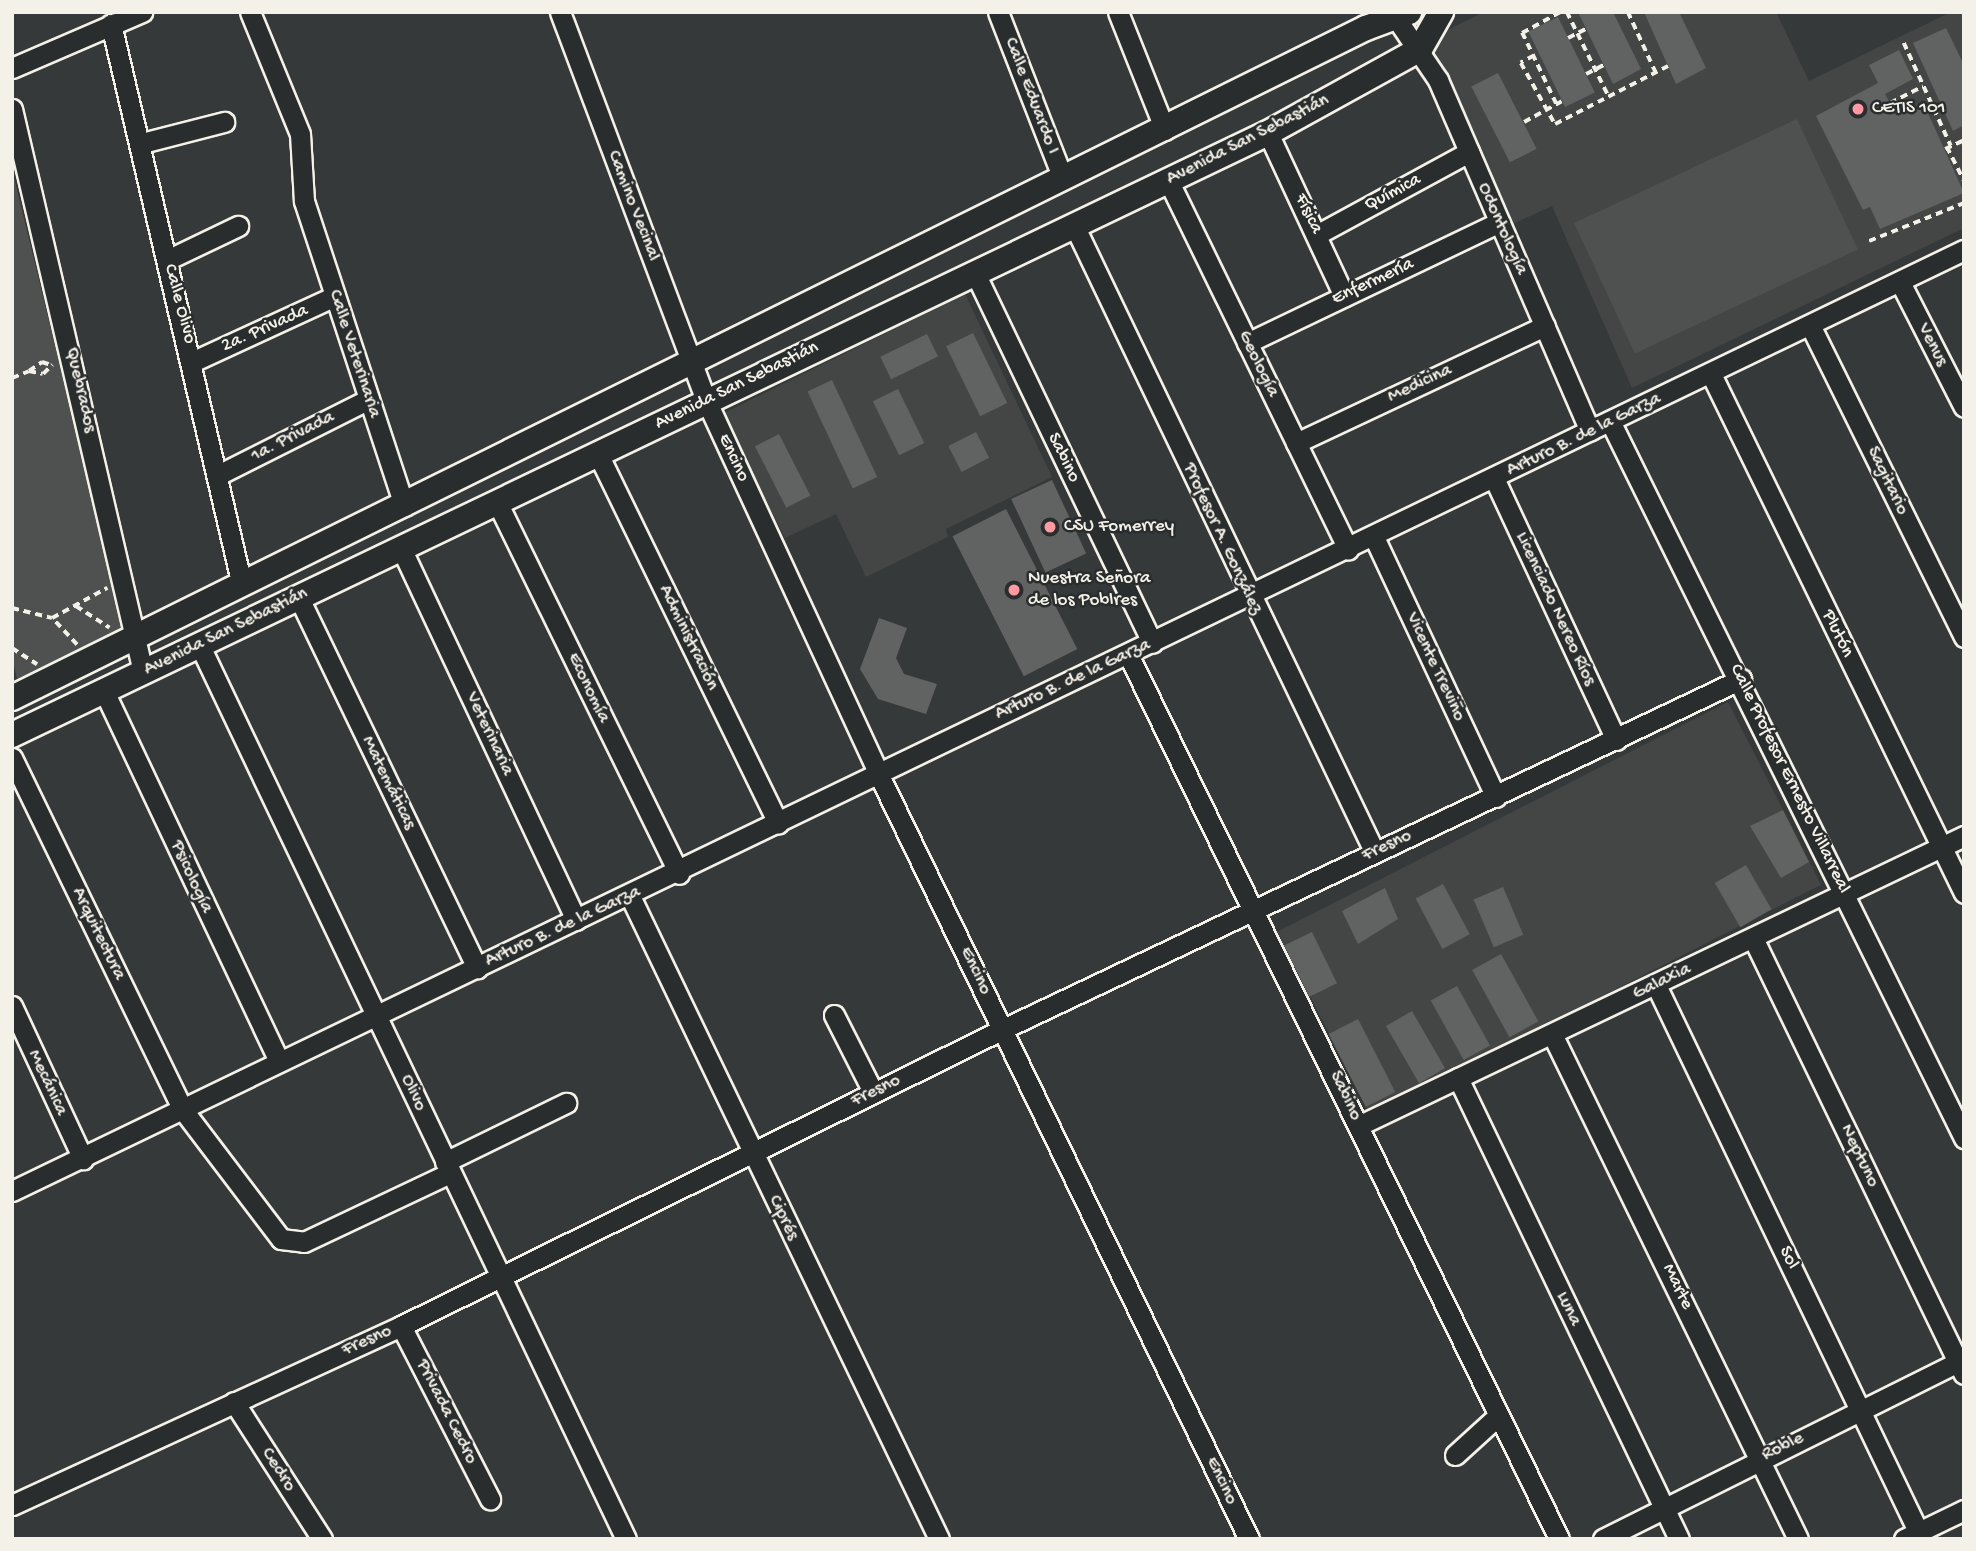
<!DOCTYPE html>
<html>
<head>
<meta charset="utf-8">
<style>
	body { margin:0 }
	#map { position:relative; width:1976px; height:1551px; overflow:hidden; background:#363939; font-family:"Gochi Hand",sans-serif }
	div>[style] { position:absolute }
	.built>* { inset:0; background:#434645; transform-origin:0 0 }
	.green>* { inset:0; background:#4e514f; transform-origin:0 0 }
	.building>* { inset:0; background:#616362; transform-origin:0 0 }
	.path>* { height:3.5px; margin-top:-1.75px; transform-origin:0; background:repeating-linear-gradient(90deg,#f4f1e8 0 7px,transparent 0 12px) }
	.roads { filter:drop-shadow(2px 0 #f4f1e8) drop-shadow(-2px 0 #f4f1e8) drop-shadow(0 2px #f4f1e8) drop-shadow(0 -2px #f4f1e8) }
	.minor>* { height:19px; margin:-9.5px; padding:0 9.5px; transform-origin:9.5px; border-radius:9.5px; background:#2a2d2e }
	.major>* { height:24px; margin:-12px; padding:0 12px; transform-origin:12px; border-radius:12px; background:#2a2d2e }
	.dots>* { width:19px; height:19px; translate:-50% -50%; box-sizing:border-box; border:4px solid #2a2d2e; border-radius:50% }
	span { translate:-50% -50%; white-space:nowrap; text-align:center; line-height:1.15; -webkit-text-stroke:5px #2a2d2e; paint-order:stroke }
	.street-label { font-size:19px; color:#f4f1e8 }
	.poi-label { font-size:19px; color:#f4f1e8 }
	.left { translate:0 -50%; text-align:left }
	.frame { position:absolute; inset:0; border:14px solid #f4f1e8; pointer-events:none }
</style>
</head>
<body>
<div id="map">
	<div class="built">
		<div style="clip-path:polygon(1484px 12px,1776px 12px,1809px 81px,1951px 12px,1964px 12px,1964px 228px,1632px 388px,1552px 206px,1506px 227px,1427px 40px)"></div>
		<div style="clip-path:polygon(965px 294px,1052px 477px,946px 529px,948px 537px,866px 577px,836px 514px,785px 538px,722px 414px)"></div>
		<div style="left:1728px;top:702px;width:205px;height:506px;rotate:63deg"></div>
	</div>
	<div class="green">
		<div style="left:1797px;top:119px;width:144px;height:246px;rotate:65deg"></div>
		<div style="clip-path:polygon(12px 169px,124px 629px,17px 679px,12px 655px)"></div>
	</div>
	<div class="building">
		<div style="clip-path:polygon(1578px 12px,1613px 12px,1641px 69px,1613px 84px)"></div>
		<div style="clip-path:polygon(1644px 12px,1679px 12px,1706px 68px,1676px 84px)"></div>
		<div style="left:1558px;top:17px;width:84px;height:33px;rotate:64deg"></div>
		<div style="clip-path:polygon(1946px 28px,1964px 65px,1964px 125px,1953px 131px,1913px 43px)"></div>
		<div style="clip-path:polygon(1899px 50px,1913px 79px,1885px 94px,1896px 115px,1923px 102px,1964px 193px,1880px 229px,1870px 207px,1863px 210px,1816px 116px,1878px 83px,1869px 65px)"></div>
		<div style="left:1498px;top:73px;width:85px;height:30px;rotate:63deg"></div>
		<div style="left:973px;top:333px;width:78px;height:30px;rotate:64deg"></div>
		<div style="left:927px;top:334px;width:25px;height:52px;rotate:64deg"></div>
		<div style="left:832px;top:380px;width:107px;height:27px;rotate:65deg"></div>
		<div style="left:898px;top:389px;width:60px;height:28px;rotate:64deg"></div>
		<div style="left:976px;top:432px;width:29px;height:31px;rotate:63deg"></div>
		<div style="left:779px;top:434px;width:69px;height:27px;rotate:63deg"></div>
		<div style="left:1052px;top:480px;width:81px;height:45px;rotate:65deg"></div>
		<div style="left:1006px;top:509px;width:157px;height:60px;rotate:63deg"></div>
		<div style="clip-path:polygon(879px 618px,907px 628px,896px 658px,904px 674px,937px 684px,926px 714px,878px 699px,860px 669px)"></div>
		<div style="clip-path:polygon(1783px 810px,1809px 862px,1781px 878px,1750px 826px)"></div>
		<div style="left:1746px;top:865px;width:51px;height:36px;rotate:60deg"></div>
		<div style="left:1443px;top:884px;width:57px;height:31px;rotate:62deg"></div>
		<div style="left:1503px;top:887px;width:52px;height:32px;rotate:67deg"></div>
		<div style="clip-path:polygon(1385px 888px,1398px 919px,1358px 944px,1342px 911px)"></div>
		<div style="left:1312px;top:932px;width:57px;height:31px;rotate:64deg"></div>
		<div style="left:1501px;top:954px;width:77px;height:33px;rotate:61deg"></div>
		<div style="left:1457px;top:986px;width:68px;height:30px;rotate:61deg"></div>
		<div style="left:1412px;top:1011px;width:66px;height:30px;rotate:60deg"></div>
		<div style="left:1358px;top:1019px;width:82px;height:33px;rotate:63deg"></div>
	</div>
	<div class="path">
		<div style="left:1567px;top:12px;width:95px;rotate:63.7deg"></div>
		<div style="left:1628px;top:12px;width:67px;rotate:65.3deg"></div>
		<div style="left:1568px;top:38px;width:20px;rotate:-27deg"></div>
		<div style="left:1904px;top:43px;width:113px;rotate:65.5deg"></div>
		<div style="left:1534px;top:56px;width:15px;rotate:152deg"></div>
		<div style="left:1521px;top:63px;width:70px;rotate:60.9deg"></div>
		<div style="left:1555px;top:124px;width:127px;rotate:-27.2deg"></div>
		<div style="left:1963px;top:64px;width:1px"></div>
		<div style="left:1586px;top:74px;width:20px;rotate:-27deg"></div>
		<div style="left:1890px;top:103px;width:37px;rotate:-27deg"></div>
		<div style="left:1556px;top:104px;width:79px;rotate:-115.6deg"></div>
		<div style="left:1522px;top:33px;width:43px;rotate:-28.9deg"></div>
		<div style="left:1524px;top:122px;width:43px;rotate:-28.9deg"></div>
		<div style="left:1947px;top:147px;width:38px;rotate:63deg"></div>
		<div style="left:1945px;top:149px;width:21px;rotate:-25deg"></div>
		<div style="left:1869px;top:241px;width:102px;rotate:-21.8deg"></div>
		<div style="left:29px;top:371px;width:16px;rotate:-35deg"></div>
		<div style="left:42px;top:362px;width:9px;rotate:18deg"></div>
		<div style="left:12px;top:378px;width:18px;rotate:-22deg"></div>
		<div style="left:29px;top:371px;width:14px;rotate:12deg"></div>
		<div style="left:43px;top:374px;width:13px;rotate:-45deg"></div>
		<div style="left:76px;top:606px;width:40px;rotate:32.9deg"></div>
		<div style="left:12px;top:608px;width:41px;rotate:14deg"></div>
		<div style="left:77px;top:645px;width:37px;rotate:-133deg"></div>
		<div style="left:52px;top:618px;width:63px;rotate:-28.6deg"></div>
		<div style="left:12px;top:648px;width:30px;rotate:33deg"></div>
	</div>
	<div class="roads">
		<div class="minor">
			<div style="left:250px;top:12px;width:132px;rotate:67.7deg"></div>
			<div style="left:300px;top:134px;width:67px;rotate:86.6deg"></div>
			<div style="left:304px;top:201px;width:321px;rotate:71.8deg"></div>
			<div style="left:560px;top:12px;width:415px;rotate:69.4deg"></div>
			<div style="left:706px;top:400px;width:411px;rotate:65.2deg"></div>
			<div style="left:878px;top:773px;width:851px;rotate:64.16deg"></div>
			<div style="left:998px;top:12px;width:179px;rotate:68.7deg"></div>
			<div style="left:1118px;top:12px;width:127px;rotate:68.3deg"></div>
			<div style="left:1392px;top:12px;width:82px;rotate:55.9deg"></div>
			<div style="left:1438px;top:80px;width:382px;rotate:66.6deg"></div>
			<div style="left:111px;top:24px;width:576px;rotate:76.86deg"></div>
			<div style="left:12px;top:68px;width:142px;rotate:-23.3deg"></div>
			<div style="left:12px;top:109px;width:578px;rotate:76.9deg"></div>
			<div style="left:1268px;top:133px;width:180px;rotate:65deg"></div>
			<div style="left:142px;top:143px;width:85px;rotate:-14.4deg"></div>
			<div style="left:1168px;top:180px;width:411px;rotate:64deg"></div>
			<div style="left:1074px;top:225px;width:694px;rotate:64.39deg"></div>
			<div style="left:1318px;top:234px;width:172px;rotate:-28.5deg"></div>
			<div style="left:167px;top:260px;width:79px;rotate:-25.6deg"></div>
			<div style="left:975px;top:273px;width:410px;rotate:64.4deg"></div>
			<div style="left:1900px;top:282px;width:140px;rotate:62.9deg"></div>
			<div style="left:1810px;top:325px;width:348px;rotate:63.7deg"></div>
			<div style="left:1247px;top:343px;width:278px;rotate:-25.6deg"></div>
			<div style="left:194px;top:361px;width:155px;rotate:-24.7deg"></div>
			<div style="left:1711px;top:374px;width:577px;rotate:64.01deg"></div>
			<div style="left:1610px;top:421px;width:800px;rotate:63.72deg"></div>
			<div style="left:1296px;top:443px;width:275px;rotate:-25.2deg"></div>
			<div style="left:598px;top:454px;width:411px;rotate:64deg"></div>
			<div style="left:218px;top:475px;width:169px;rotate:-26.7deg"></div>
			<div style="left:1494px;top:478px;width:289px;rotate:65deg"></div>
			<div style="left:497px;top:502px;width:414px;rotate:63.9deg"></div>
			<div style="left:1374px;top:537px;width:287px;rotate:64.9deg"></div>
			<div style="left:401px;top:548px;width:411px;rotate:64.8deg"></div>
			<div style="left:299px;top:598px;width:411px;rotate:64.3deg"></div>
			<div style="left:200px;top:646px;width:989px;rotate:64.5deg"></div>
			<div style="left:1128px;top:654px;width:984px;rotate:64.03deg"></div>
			<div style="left:104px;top:691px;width:410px;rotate:64.7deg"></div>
			<div style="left:12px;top:758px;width:391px;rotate:64.1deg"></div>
			<div style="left:183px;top:1110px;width:162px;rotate:52.8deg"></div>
			<div style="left:281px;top:1239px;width:23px;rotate:7deg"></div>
			<div style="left:304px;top:1242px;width:161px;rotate:-25.3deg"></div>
			<div style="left:630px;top:896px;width:713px;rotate:64.33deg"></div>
			<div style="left:1753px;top:938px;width:484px;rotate:64.2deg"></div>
			<div style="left:1656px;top:985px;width:606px;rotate:64.37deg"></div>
			<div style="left:12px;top:1006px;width:169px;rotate:65.1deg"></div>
			<div style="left:834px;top:1015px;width:86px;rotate:63.1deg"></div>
			<div style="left:1553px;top:1036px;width:559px;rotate:64.03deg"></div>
			<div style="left:1458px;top:1078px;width:511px;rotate:64.39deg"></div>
			<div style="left:1360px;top:1125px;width:670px;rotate:-25.57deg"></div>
			<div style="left:445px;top:1162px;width:135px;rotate:-26deg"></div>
			<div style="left:12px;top:1191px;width:2167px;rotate:-25.74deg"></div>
			<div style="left:401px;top:1326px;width:195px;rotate:62.8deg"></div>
			<div style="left:234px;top:1402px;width:163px;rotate:57.3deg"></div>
			<div style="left:1455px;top:1455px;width:59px;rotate:-42.3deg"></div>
			<div style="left:12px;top:1505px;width:428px;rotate:-24.7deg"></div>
			<div style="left:401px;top:1326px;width:671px;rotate:-26.26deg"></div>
			<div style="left:1003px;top:1029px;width:817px;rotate:-25.37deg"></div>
			<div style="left:1603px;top:1539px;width:403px;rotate:-26.5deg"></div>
			<div style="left:1904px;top:1539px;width:67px;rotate:-25.8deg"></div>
		</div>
		<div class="major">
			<div style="left:12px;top:698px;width:1511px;rotate:-26.33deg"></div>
			<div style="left:1366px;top:28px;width:46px;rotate:-20.4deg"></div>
			<div style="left:12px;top:735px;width:1393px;rotate:-25.61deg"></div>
			<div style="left:1268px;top:133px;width:174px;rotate:-28.9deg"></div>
			<div style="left:1420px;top:49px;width:43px;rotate:-60.4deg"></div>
		</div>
	</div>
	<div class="dots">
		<div style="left:1858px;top:109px;background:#ff9aa2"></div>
		<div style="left:1050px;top:527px;background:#ff9aa2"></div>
		<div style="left:1014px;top:590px;background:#ff9aa2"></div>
	</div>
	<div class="street-label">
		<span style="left:1031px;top:96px;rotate:69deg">Calle Eduardo I</span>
		<span style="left:1248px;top:140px;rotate:-27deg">Avenida San Sebastián</span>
		<span style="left:1393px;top:193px;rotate:-28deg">Química</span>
		<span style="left:633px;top:206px;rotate:69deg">Camino Vecinal</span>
		<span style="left:1308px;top:214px;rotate:64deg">Física</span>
		<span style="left:1502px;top:229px;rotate:66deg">Odontología</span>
		<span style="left:1373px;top:282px;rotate:-25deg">Enfermería</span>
		<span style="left:179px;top:304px;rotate:75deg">Calle Olivo</span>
		<span style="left:265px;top:329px;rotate:-24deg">2a. Privada</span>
		<span style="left:1932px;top:345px;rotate:63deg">Venus</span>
		<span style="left:354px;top:354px;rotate:72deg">Calle Veterinaria</span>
		<span style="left:1258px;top:364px;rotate:64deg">Geología</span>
		<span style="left:1420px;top:384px;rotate:-25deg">Medicina</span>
		<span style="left:737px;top:386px;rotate:-26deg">Avenida San Sebastián</span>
		<span style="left:80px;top:390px;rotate:77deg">Quebrados</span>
		<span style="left:1584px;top:435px;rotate:-26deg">Arturo B. de la Garza</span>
		<span style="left:293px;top:437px;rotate:-27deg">1a. Privada</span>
		<span style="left:733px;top:458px;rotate:65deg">Encino</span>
		<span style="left:1063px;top:458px;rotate:64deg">Sabino</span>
		<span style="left:1887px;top:481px;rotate:64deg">Sagitario</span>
		<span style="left:1222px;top:539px;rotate:65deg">Profesor A. González</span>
		<span style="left:1555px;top:609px;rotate:65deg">Licenciado Nereo Ríos</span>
		<span style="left:226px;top:632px;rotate:-26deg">Avenida San Sebastián</span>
		<span style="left:1837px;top:634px;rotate:64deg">Plutón</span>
		<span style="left:688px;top:638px;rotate:64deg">Administración</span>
		<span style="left:1435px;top:667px;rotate:65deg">Vicente Treviño</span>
		<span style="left:1073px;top:680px;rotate:-25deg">Arturo B. de la Garza</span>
		<span style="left:588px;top:688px;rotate:64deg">Economía</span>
		<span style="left:489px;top:734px;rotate:65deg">Veterinaria</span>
		<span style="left:1789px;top:779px;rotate:64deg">Calle Profesor Ernesto Villarreal</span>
		<span style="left:388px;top:783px;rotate:64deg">Matemáticas</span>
		<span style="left:1387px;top:846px;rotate:-25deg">Fresno</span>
		<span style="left:191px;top:877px;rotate:65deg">Psicología</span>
		<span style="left:563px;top:927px;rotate:-25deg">Arturo B. de la Garza</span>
		<span style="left:98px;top:934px;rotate:64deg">Arquitectura</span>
		<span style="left:975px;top:971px;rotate:64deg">Encino</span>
		<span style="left:1662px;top:982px;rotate:-26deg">Galaxia</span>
		<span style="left:47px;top:1083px;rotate:65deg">Mecánica</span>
		<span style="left:876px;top:1091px;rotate:-26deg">Fresno</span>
		<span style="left:413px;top:1093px;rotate:65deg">Olivo</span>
		<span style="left:1345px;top:1096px;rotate:64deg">Sabino</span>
		<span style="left:1859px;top:1156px;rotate:64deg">Neptuno</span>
		<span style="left:783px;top:1218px;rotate:64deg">Ciprés</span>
		<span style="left:1788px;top:1258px;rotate:64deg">Sol</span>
		<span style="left:1677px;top:1287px;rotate:64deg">Marte</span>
		<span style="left:1568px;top:1309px;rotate:64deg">Luna</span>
		<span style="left:367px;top:1341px;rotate:-24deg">Fresno</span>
		<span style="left:446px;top:1412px;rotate:63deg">Privada Cedro</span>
		<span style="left:1783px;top:1447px;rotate:-26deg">Roble</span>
		<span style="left:278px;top:1470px;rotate:57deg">Cedro</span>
		<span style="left:1221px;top:1481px;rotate:64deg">Encino</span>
	</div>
	<div class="poi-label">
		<span class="left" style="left:1872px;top:109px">CETIS 101</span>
		<span class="left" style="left:1064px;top:527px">CSU Fomerrey</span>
		<span class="left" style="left:1028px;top:590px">Nuestra Señora<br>de los Poblres</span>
	</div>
	<div class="frame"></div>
</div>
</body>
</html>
